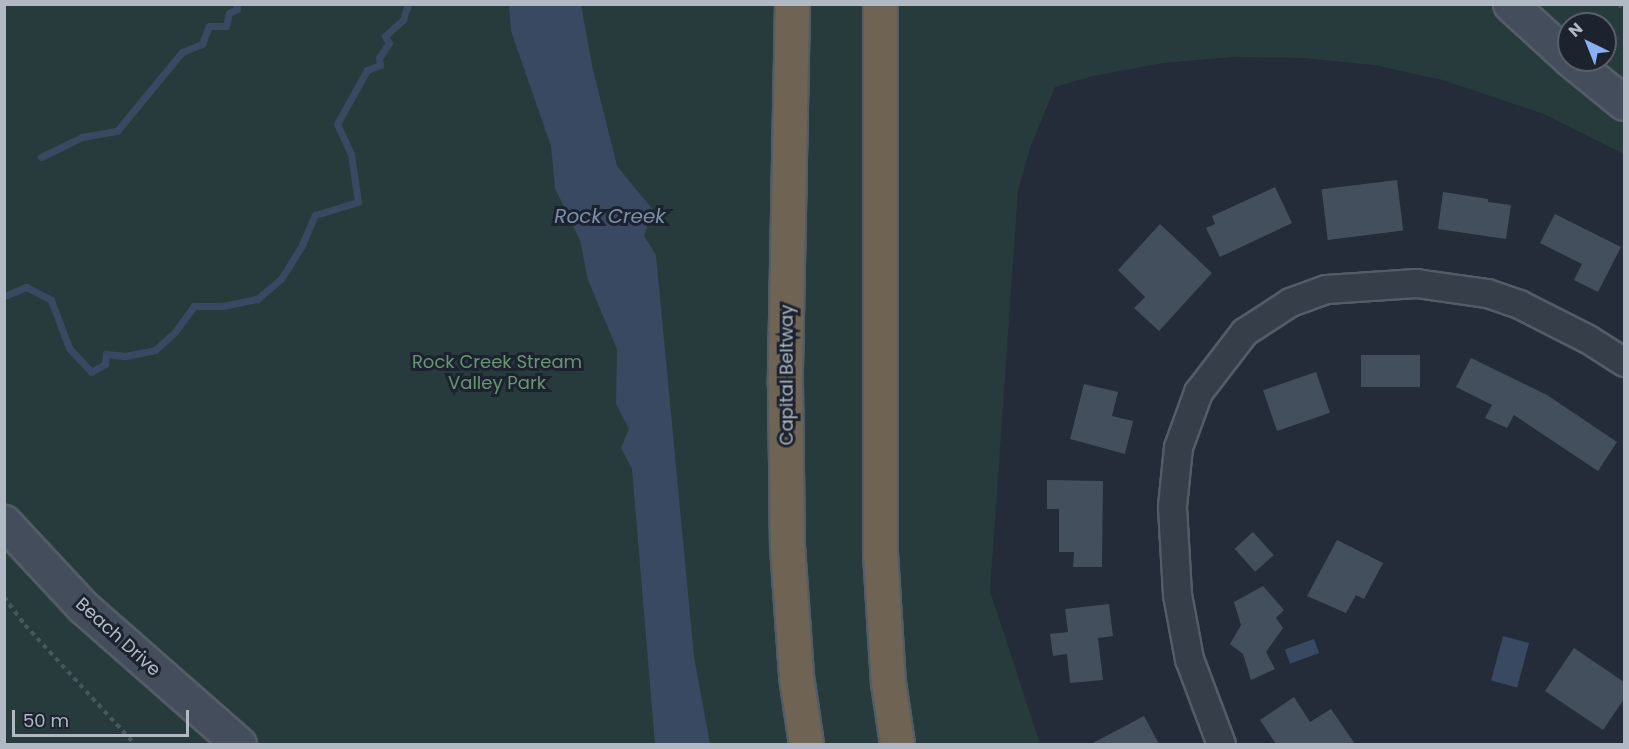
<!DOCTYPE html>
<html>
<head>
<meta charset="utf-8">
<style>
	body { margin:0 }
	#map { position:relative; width:1629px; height:749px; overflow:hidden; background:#232c38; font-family:Poppins,sans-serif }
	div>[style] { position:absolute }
	.green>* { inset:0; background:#283b3c }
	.water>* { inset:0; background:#394961; transform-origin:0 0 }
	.stream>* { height:7px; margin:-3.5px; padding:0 3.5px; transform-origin:3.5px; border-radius:3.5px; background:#394961 }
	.building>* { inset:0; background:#444f5d; transform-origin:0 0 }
	.path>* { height:4px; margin-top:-2px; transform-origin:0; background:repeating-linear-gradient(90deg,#46585b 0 4.5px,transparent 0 9px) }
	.roads { filter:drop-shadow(2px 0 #545c67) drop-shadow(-2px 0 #545c67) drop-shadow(0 2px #545c67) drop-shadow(0 -2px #545c67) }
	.street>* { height:27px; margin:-13.5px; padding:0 13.5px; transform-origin:13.5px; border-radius:13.5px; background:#363e49 }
	.secondary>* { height:33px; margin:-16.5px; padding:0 16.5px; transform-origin:16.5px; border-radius:16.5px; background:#444d5c }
	.highway>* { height:33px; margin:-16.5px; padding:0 16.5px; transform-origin:16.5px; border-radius:16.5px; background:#6f6454 }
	span { translate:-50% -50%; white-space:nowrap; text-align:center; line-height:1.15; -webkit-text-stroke:6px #1c232e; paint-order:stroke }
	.park-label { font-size:18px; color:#6a9574 }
	.street-label { font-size:18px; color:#b1b9c5 }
	.water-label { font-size:20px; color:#7b8eab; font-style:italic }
	.frame { position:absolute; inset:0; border:6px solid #b1b9c5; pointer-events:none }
	.north { position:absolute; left:1557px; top:12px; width:60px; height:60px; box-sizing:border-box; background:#1c232e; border:2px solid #585f6a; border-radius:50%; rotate:317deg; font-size:16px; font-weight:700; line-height:24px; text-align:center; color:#b1b9c5 }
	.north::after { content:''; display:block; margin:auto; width:21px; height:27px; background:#89b0f2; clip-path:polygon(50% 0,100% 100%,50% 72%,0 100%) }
	.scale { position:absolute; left:12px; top:710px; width:177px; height:27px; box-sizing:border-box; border:3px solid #b1b9c5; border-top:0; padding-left:8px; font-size:18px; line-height:21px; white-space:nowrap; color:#b1b9c5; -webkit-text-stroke:4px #1c232e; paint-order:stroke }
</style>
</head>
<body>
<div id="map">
	<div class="green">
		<div style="clip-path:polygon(evenodd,4px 5px,1624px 5px,1624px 154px,1544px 114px,1443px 80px,1374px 65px,1304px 58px,1233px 57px,1163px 63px,1093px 76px,1055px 87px,1030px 148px,1018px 190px,990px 591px,1040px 744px,5px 744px,4px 5px,1569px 24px,1605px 24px,1605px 60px,1569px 60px,1569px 24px)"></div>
	</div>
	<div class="water">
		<div style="clip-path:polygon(509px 5px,581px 5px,593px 70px,617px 166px,653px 210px,644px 236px,656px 255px,694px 657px,710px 744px,655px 744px,632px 469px,621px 448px,629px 429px,616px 404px,617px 349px,588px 280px,580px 240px,555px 188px,551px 146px,511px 31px)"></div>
		<div style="left:1503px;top:636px;width:27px;height:46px;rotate:15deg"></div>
		<div style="left:1314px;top:639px;width:15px;height:31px;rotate:70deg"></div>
	</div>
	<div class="stream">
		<div style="left:41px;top:157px;width:46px;rotate:-26deg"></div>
		<div style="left:82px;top:137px;width:36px;rotate:-10deg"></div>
		<div style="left:117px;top:131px;width:102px;rotate:-50.6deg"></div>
		<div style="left:182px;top:52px;width:22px;rotate:-22deg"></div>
		<div style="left:202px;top:44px;width:19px;rotate:-69deg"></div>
		<div style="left:209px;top:26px;width:17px"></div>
		<div style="left:226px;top:26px;width:13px;rotate:-77deg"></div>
		<div style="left:229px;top:13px;width:9px;rotate:-27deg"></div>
		<div style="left:237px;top:9px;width:5px;rotate:-101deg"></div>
		<div style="left:4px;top:296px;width:24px;rotate:-22deg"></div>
		<div style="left:26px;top:287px;width:28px;rotate:27deg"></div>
		<div style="left:51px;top:300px;width:51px;rotate:69.4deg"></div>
		<div style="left:69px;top:348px;width:33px;rotate:47deg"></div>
		<div style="left:91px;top:372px;width:16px;rotate:-30deg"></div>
		<div style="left:105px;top:364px;width:10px;rotate:-84deg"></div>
		<div style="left:106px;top:354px;width:19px;rotate:6deg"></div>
		<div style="left:125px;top:356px;width:31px;rotate:-11deg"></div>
		<div style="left:155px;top:350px;width:27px;rotate:-42deg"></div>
		<div style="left:175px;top:332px;width:32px;rotate:-54deg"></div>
		<div style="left:194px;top:306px;width:29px"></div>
		<div style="left:223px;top:306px;width:35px;rotate:-12deg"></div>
		<div style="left:257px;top:299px;width:31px;rotate:-40deg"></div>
		<div style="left:281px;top:279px;width:40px;rotate:-58deg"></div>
		<div style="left:302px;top:245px;width:33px;rotate:-67deg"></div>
		<div style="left:315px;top:215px;width:45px;rotate:-16.8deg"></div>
		<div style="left:358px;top:202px;width:49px;rotate:-98.3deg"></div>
		<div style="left:351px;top:154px;width:33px;rotate:-115deg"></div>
		<div style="left:337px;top:124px;width:62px;rotate:-60.9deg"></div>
		<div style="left:367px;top:70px;width:14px;rotate:-21deg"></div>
		<div style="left:380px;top:65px;width:7px;rotate:-98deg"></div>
		<div style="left:379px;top:58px;width:18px;rotate:-56deg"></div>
		<div style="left:389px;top:43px;width:8px;rotate:-120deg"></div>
		<div style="left:385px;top:36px;width:24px;rotate:-42deg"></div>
		<div style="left:403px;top:20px;width:17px;rotate:-73deg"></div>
	</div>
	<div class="building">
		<div style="left:1397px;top:180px;width:51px;height:76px;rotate:83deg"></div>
		<div style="clip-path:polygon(1275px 187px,1292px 223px,1220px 257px,1206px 228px,1215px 224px,1212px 216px)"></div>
		<div style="clip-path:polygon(1443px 192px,1488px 199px,1488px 202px,1511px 205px,1506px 239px,1438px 229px)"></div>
		<div style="clip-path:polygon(1555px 214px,1621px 247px,1598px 292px,1574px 280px,1582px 264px,1540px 243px)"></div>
		<div style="clip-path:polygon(1160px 224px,1212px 273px,1159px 331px,1134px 308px,1145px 297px,1118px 270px)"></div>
		<div style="left:1361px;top:355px;width:59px;height:32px"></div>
		<div style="clip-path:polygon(1471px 358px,1547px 395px,1617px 442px,1598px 471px,1514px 415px,1507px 428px,1485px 418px,1492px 405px,1456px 387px)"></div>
		<div style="left:1316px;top:372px;width:43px;height:56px;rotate:71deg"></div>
		<div style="clip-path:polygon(1084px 384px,1118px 392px,1112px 416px,1133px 421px,1125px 454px,1070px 439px)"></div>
		<div style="clip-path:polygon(1047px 480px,1103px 481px,1102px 567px,1073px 567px,1074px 552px,1059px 552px,1059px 509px,1047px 509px)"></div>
		<div style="left:1253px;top:532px;width:31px;height:25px;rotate:48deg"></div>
		<div style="clip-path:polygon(1337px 540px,1383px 563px,1364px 599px,1356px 595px,1346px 613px,1307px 596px)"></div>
		<div style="clip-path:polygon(1263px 586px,1284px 610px,1276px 618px,1283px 628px,1266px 652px,1275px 669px,1251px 680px,1243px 654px,1230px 644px,1241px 625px,1234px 602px)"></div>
		<div style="clip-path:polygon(1109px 604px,1113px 636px,1098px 638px,1103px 680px,1070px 683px,1067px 654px,1053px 656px,1050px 634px,1068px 632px,1065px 609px)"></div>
		<div style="clip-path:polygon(1574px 648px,1624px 682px,1624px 699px,1603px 730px,1545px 691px)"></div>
		<div style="clip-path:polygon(1294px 697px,1310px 722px,1331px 709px,1355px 744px,1276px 744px,1260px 720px)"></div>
		<div style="clip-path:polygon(1144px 716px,1159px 744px,1091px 744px)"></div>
	</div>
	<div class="path">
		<div style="left:1618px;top:4px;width:8px;rotate:40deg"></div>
		<div style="left:4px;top:597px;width:35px;rotate:53deg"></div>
		<div style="left:25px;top:625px;width:162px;rotate:47.3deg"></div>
	</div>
	<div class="roads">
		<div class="street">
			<div style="left:1221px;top:744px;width:91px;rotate:-110.6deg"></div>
			<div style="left:1189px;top:659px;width:66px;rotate:-100.5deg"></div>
			<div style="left:1177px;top:594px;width:88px;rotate:-93.3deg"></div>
			<div style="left:1172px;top:506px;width:59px;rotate:-84.2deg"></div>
			<div style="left:1178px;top:447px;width:59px;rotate:-70deg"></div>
			<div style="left:1198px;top:392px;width:76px;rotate:-52.5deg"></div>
			<div style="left:1244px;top:332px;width:55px;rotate:-33.1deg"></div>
			<div style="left:1290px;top:302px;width:38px;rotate:-20deg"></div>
			<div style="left:1326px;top:289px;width:90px;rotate:-3.8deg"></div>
			<div style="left:1416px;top:283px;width:72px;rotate:8deg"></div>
			<div style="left:1487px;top:293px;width:34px;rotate:19deg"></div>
			<div style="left:1519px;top:304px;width:77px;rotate:26.9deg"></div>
			<div style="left:1588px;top:339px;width:43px;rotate:32.6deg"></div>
		</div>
		<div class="secondary">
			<div style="left:1510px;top:4px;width:80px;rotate:42.5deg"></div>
			<div style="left:1571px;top:60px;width:68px;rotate:39.1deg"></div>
			<div style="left:4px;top:522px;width:115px;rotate:47.1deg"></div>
			<div style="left:82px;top:606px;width:209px;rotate:41.3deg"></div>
		</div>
		<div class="highway">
			<div style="left:792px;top:4px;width:380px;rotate:91.1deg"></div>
			<div style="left:785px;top:384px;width:162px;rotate:89.3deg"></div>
			<div style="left:787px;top:546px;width:130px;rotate:86deg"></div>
			<div style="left:796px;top:676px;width:69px;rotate:81.6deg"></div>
			<div style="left:880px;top:4px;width:549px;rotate:90deg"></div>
			<div style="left:880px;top:553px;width:129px;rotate:86.5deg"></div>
			<div style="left:888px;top:682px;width:63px;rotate:81.7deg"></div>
		</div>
	</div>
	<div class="park-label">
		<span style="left:497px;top:373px">Rock Creek Stream<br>Valley Park</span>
	</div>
	<div class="street-label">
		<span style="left:787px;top:375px;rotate:-90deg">Capital Beltway</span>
		<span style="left:118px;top:637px;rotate:42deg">Beach Drive</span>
	</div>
	<div class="water-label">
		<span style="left:610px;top:216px">Rock Creek</span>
	</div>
	<div class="frame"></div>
	<div class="north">N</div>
	<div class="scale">50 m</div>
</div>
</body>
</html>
